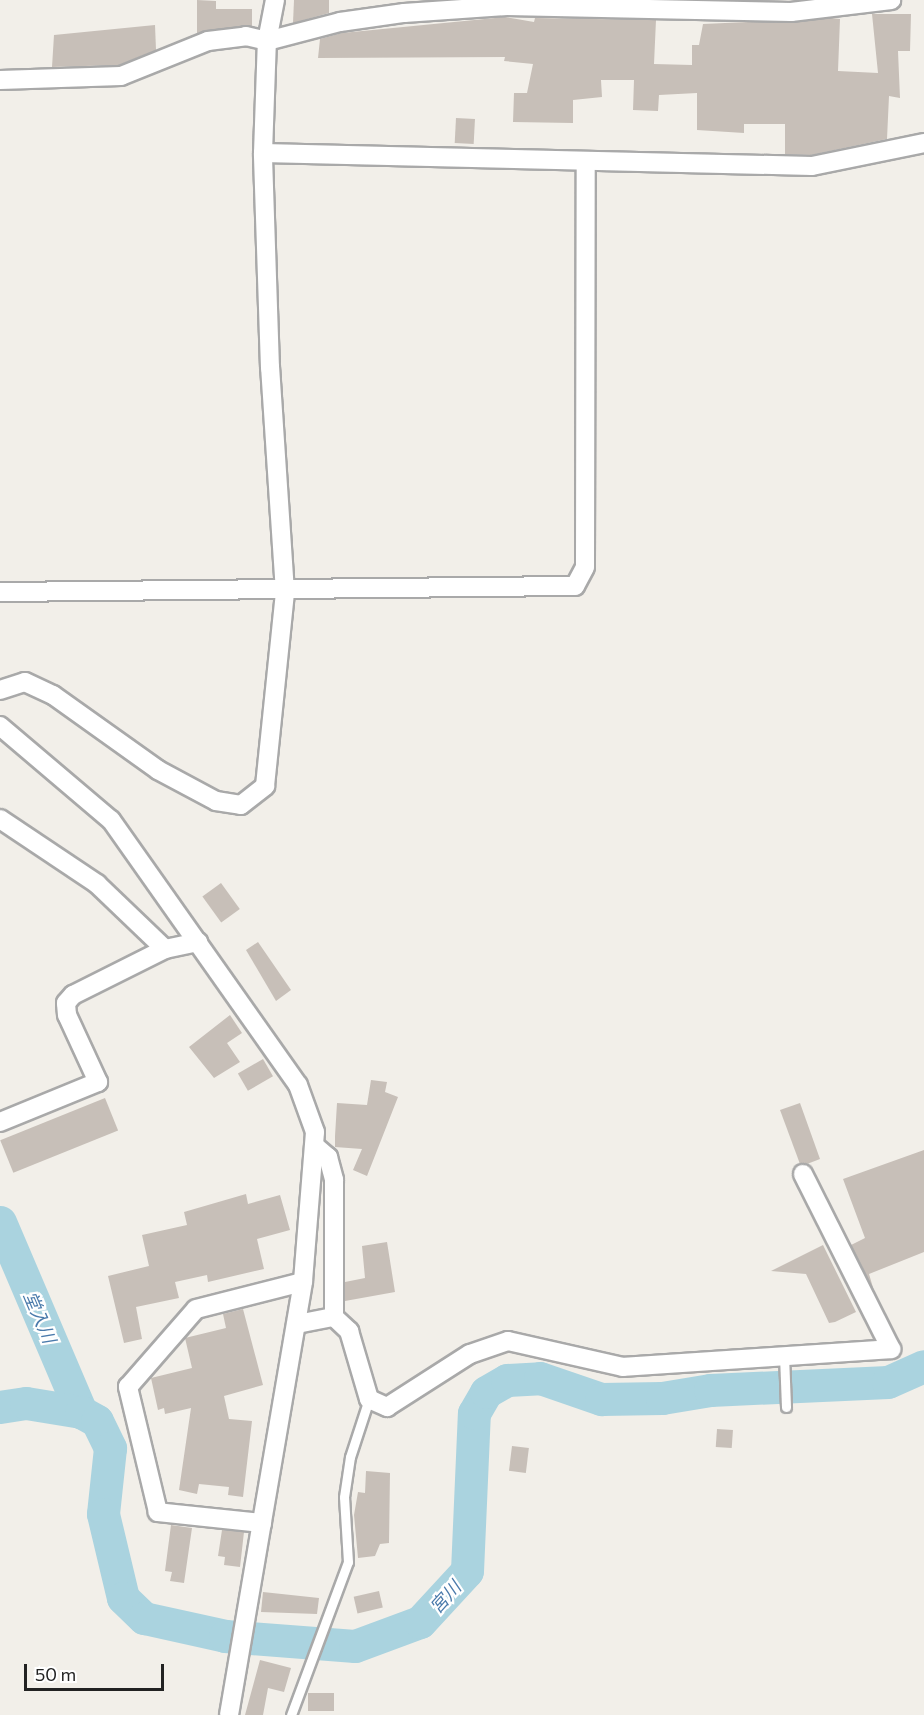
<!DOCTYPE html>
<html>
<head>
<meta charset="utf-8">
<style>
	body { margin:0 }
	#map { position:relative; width:924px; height:1715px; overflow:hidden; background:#f2efe9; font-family:Commissioner,"Noto Sans JP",sans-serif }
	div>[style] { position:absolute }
	.river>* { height:33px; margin:-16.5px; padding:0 16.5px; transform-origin:16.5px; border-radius:16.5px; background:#aad3df }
	.building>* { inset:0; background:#c7bfb8; transform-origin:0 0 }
	.roads { filter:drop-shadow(2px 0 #a9a9a9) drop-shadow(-2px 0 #a9a9a9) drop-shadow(0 2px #a9a9a9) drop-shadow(0 -2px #a9a9a9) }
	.lane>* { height:9px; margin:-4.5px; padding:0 4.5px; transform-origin:4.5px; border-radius:4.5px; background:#fff }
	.street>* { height:18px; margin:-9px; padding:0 9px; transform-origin:9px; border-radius:9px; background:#fff }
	span { translate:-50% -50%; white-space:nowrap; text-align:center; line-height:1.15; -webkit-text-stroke:4.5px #fff; paint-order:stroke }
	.water-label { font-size:18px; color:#4a7aab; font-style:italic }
	.scale { position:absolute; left:24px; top:1664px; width:140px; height:27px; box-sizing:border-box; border:3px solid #222; border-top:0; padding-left:8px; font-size:18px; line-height:21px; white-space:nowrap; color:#222; -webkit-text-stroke:4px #fff; paint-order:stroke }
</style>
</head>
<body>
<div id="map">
	<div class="river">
		<div style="left:0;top:1222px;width:207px;rotate:66.9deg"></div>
		<div style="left:0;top:1407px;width:26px;rotate:-9deg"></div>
		<div style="left:26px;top:1403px;width:56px;rotate:9.3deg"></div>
		<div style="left:81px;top:1412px;width:18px;rotate:29deg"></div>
		<div style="left:97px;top:1421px;width:30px;rotate:64deg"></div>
		<div style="left:110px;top:1448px;width:66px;rotate:96.1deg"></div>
		<div style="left:103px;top:1514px;width:86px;rotate:76.6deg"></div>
		<div style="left:123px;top:1598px;width:29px;rotate:44deg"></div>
		<div style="left:144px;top:1618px;width:83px;rotate:12.5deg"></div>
		<div style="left:225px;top:1636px;width:130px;rotate:4.4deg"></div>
		<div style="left:355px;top:1646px;width:69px;rotate:-20.3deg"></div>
		<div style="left:420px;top:1622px;width:69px;rotate:-47.3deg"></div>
		<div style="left:467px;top:1571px;width:158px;rotate:-87.5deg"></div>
		<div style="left:474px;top:1413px;width:24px;rotate:-60deg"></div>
		<div style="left:486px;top:1392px;width:24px;rotate:-30deg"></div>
		<div style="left:507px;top:1380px;width:33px;rotate:-3deg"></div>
		<div style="left:540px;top:1378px;width:65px;rotate:19deg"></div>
		<div style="left:601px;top:1399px;width:61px;rotate:-0.9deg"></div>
		<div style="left:662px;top:1398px;width:49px;rotate:-9.5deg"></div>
		<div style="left:710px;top:1390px;width:178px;rotate:-2.6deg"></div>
		<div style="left:888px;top:1382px;width:39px;rotate:-24deg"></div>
	</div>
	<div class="building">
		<div style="clip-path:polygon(197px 0,216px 1px,216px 9px,252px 9px,252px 26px,197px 33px)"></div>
		<div style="clip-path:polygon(294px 0,329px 0,329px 13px,293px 23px)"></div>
		<div style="clip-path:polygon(872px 14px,911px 14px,910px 51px,898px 51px,900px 98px,889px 96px,887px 139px,811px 155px,785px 154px,785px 124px,744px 124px,744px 133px,697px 130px,697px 93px,659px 95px,658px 111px,633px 110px,634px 80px,601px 80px,602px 97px,573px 100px,573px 123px,513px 122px,514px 93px,527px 93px,533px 64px,504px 61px,505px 57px,318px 58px,320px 39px,342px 33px,505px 17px,534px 22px,535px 18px,656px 20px,654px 64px,692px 65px,692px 45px,699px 45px,703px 24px,832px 18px,840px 19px,838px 71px,878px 73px)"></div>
		<div style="clip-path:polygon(155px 25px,156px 50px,119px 65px,52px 67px,54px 35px)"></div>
		<div style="left:456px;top:118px;width:19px;height:25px;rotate:3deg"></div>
		<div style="left:221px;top:883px;width:32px;height:23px;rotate:54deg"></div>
		<div style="clip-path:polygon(258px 942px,291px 990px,276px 1001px,246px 950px)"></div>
		<div style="clip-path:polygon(230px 1015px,242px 1033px,227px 1043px,240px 1062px,214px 1078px,189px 1047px)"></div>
		<div style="left:263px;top:1059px;width:20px;height:29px;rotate:60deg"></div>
		<div style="clip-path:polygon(371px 1080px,387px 1082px,385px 1092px,398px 1097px,367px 1176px,353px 1170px,362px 1149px,335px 1147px,335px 1136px,337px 1103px,367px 1105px)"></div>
		<div style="left:105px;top:1098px;width:35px;height:113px;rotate:68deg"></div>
		<div style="clip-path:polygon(800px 1103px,820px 1159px,807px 1164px,800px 1164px,780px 1110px)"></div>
		<div style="clip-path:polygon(924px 1150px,924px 1252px,869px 1274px,874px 1291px,851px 1245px,865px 1238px,843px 1179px)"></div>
		<div style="clip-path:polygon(246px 1194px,248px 1204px,280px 1195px,290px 1230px,257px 1239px,264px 1269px,208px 1282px,207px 1275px,175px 1282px,179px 1298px,136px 1307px,142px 1339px,124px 1343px,108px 1276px,149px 1266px,142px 1235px,187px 1225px,184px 1212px)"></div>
		<div style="clip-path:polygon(387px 1242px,395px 1292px,345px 1301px,345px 1282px,365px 1278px,362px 1246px)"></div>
		<div style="clip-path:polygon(823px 1245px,856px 1312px,835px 1322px,829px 1323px,806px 1274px,771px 1271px)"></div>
		<div style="clip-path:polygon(243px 1309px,263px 1385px,224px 1396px,229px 1419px,252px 1421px,243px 1497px,228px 1495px,229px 1487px,199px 1484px,197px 1494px,179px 1490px,191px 1408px,165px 1414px,164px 1408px,158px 1410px,151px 1378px,192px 1368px,185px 1338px,226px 1328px,223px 1314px)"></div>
		<div style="left:717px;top:1429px;width:16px;height:18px;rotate:4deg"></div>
		<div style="left:512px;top:1446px;width:17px;height:25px;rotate:7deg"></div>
		<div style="clip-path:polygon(366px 1471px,390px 1473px,389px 1543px,380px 1544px,375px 1556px,358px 1558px,354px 1515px,358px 1492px,365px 1493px)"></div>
		<div style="clip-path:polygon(171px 1525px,192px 1528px,184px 1583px,170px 1581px,172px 1572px,165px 1571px)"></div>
		<div style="clip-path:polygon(222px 1530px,244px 1532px,240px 1567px,224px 1565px,225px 1557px,218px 1556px)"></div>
		<div style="left:379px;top:1591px;width:17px;height:26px;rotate:77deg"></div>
		<div style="clip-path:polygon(263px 1592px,319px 1598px,317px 1614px,261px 1612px)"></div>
		<div style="clip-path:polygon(260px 1660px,291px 1668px,284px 1692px,268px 1688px,263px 1715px,245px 1715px)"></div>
		<div style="left:308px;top:1693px;width:26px;height:18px"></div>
	</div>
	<div class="roads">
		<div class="lane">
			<div style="left:784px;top:1355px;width:52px;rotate:87.8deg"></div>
			<div style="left:291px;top:1715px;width:163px;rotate:-69.6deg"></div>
			<div style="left:348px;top:1562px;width:65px;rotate:-93.5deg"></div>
			<div style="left:344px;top:1497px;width:40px;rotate:-81.5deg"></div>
			<div style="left:350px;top:1457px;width:61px;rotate:-71.9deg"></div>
		</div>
		<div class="street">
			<div style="left:0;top:80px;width:121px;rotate:-1.9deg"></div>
			<div style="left:121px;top:76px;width:94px;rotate:-21.9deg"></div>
			<div style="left:208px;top:41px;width:38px;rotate:-7deg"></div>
			<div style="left:246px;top:36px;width:22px;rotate:13deg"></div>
			<div style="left:267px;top:41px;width:75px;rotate:-14.6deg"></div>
			<div style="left:340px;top:22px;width:65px;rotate:-8deg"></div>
			<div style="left:404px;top:13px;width:103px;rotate:-3.9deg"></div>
			<div style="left:507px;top:6px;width:284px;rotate:1.2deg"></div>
			<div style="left:791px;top:12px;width:101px;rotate:-6.8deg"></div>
			<div style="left:263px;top:153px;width:549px;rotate:1.36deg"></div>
			<div style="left:812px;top:166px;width:114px;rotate:-11.6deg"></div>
			<div style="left:0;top:592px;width:575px;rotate:-0.6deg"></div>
			<div style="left:575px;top:586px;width:21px;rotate:-62deg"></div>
			<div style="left:585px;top:567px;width:406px;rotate:-89.9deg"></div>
			<div style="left:0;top:690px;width:26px;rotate:-18deg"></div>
			<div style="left:25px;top:682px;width:31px;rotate:25deg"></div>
			<div style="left:53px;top:695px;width:129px;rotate:35.5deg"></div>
			<div style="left:158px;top:770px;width:66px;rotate:28.1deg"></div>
			<div style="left:216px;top:801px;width:25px;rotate:9deg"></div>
			<div style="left:241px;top:805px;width:31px;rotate:-38deg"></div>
			<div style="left:265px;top:786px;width:195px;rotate:-84.1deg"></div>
			<div style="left:285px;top:592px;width:225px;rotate:-93.8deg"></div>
			<div style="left:270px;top:368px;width:215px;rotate:-91.9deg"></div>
			<div style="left:263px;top:153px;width:112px;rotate:-88deg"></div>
			<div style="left:267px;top:41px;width:42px;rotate:-79deg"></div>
			<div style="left:0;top:726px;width:145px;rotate:40.3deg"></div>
			<div style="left:111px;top:820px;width:324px;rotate:54.8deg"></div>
			<div style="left:298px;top:1085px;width:50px;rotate:70.1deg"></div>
			<div style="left:315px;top:1132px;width:150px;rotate:94.6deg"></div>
			<div style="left:303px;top:1282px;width:439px;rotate:99.7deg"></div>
			<div style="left:0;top:819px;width:117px;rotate:33.8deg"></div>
			<div style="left:97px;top:884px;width:94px;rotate:43.7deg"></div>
			<div style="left:0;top:1122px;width:106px;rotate:-22.2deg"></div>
			<div style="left:98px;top:1082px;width:74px;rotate:-114.8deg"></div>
			<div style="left:67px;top:1015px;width:12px;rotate:-95deg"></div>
			<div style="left:66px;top:1003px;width:11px;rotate:-49deg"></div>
			<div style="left:73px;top:995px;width:103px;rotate:-26.6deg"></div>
			<div style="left:165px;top:949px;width:34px;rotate:-12deg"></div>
			<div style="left:316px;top:1147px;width:16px;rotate:40deg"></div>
			<div style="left:328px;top:1157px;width:24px;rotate:75deg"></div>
			<div style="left:334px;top:1180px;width:137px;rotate:90deg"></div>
			<div style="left:334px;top:1317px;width:21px;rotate:43deg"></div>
			<div style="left:349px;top:1331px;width:71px;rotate:73.6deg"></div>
			<div style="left:369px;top:1399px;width:20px;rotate:24deg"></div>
			<div style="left:387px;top:1407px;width:98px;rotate:-32.6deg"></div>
			<div style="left:470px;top:1354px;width:40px;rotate:-18.9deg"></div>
			<div style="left:508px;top:1341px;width:118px;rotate:12.7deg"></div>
			<div style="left:623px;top:1367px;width:269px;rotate:-3.8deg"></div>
			<div style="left:891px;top:1349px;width:196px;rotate:-116.7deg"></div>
			<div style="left:297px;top:1324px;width:38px;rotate:-11deg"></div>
			<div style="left:262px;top:1523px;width:105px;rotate:-174deg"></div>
			<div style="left:158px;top:1512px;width:129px;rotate:-103.5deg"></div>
			<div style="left:128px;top:1387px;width:103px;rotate:-48.9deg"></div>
			<div style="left:196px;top:1309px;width:110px;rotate:-14.2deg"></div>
		</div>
	</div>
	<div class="water-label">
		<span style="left:40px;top:1317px;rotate:67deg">堂入川</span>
		<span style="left:445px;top:1597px;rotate:-48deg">宮川</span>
	</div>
	<div class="scale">50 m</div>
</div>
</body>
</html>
